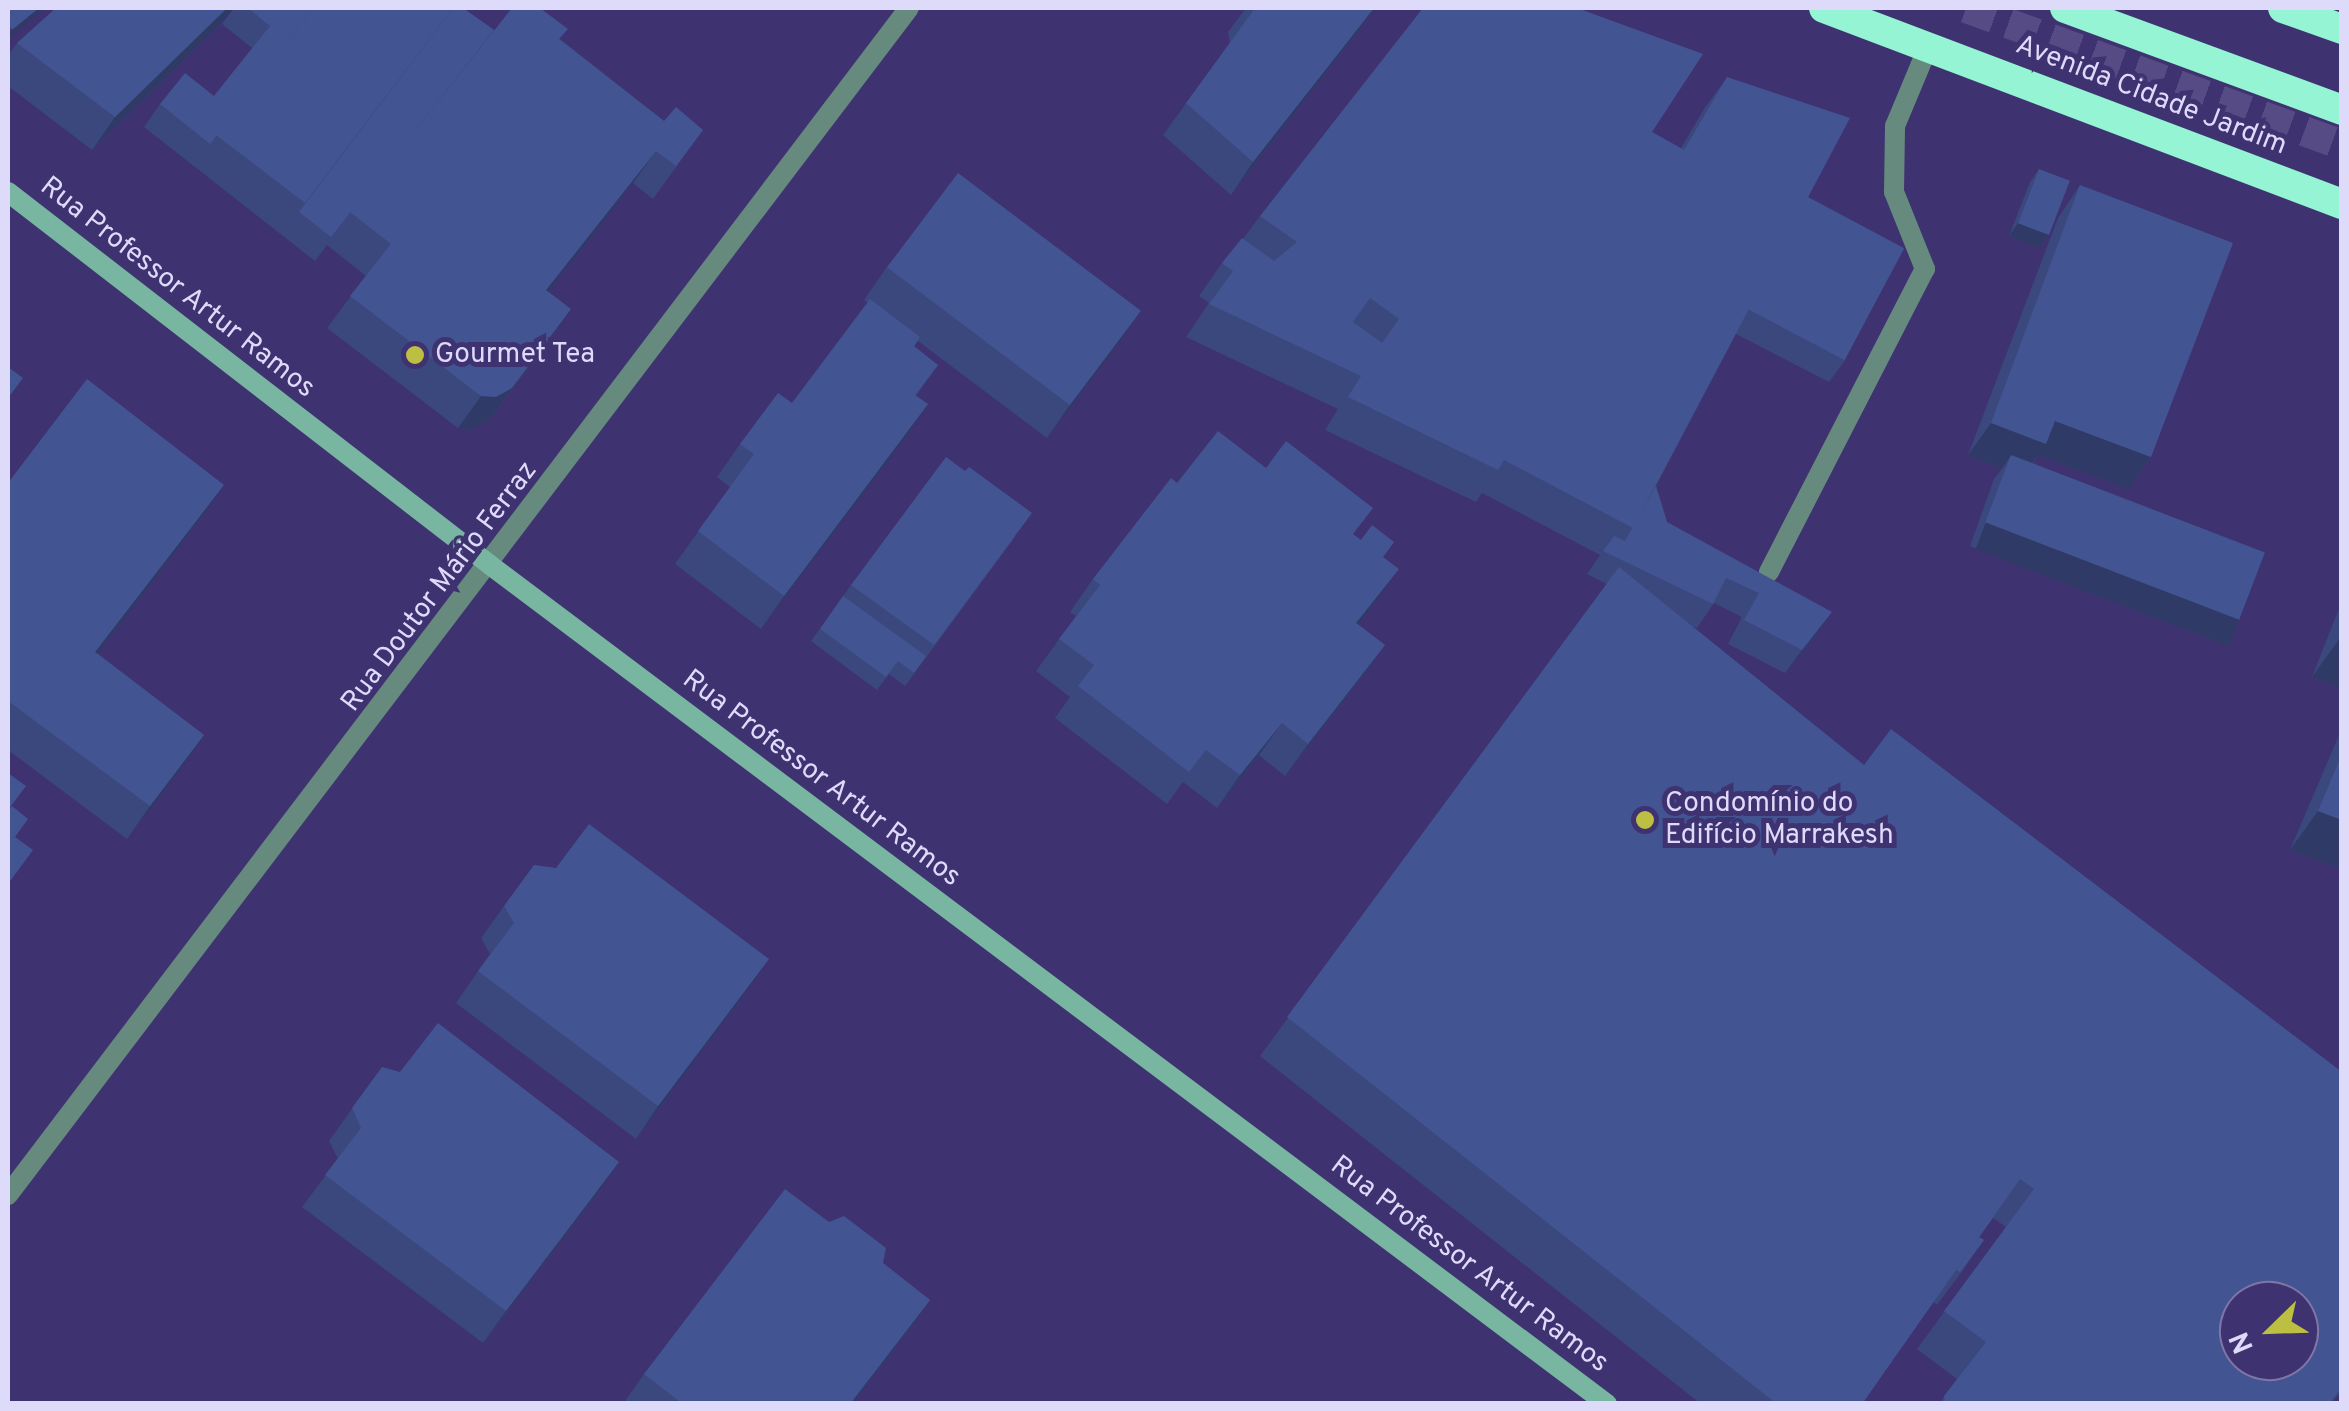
<!DOCTYPE html>
<html>
<head>
<meta charset="utf-8">
<style>
	body { margin:0 }
	#map { position:relative; width:2349px; height:1411px; overflow:hidden; background:#3f3270; font-family:Overpass,sans-serif }
	div>[style] { position:absolute }
	.highway-tunnel>* { height:30px; margin-top:-15px; transform-origin:0; background:repeating-linear-gradient(90deg,#574b85 0 30px,transparent 0 45px) }
	.lane>* { height:20px; margin:-10px; padding:0 10px; transform-origin:10px; border-radius:10px; background:#668b7e }
	.street>* { height:20px; margin:-10px; padding:0 10px; transform-origin:10px; border-radius:10px; background:#668b7e }
	.secondary>* { height:20px; margin:-10px; padding:0 10px; transform-origin:10px; border-radius:10px; background:#79b6a1 }
	.highway>* { height:30px; margin:-15px; padding:0 15px; transform-origin:15px; border-radius:15px; background:#94f4d4 }
	.wall>* { inset:0; background:#3a487e }
	.shaded-wall>* { inset:0; background:#2f3b66; transform-origin:0 0 }
	.building>* { inset:0; background:#435492; transform-origin:0 0 }
	.dots>* { width:28px; height:28px; translate:-50% -50%; box-sizing:border-box; border:5px solid #3f3270; border-radius:50% }
	span { translate:-50% -50%; white-space:nowrap; text-align:center; line-height:1.15; -webkit-text-stroke:10px #3f3270; paint-order:stroke }
	.street-label { font-size:28px; color:#dedaf9 }
	.poi-label { font-size:28px; color:#dedaf9 }
	.left { translate:0 -50%; text-align:left }
	.frame { position:absolute; inset:0; border:10px solid #dedaf9; pointer-events:none }
	.north { position:absolute; left:2219px; top:1281px; width:100px; height:100px; box-sizing:border-box; background:#3f3270; border:2px solid #7f75a7; border-radius:50%; rotate:247deg; font-size:28px; font-weight:700; line-height:40px; text-align:center; color:#dedaf9 }
	.north::after { content:''; display:block; margin:auto; width:35px; height:45px; background:#bdbf43; clip-path:polygon(50% 0,100% 100%,50% 72%,0 100%) }
</style>
</head>
<body>
<div id="map">
	<div class="highway-tunnel">
		<div style="left:1966px;top:8px;width:400px;rotate:20deg"></div>
	</div>
	<div class="lane">
		<div style="left:1769px;top:572px;width:341px;rotate:-62.8deg"></div>
		<div style="left:1925px;top:269px;width:83px;rotate:-111.9deg"></div>
		<div style="left:1894px;top:192px;width:66px;rotate:-89.1deg"></div>
		<div style="left:1895px;top:126px;width:86px;rotate:-67.3deg"></div>
	</div>
	<div class="street">
		<div style="left:8px;top:1195px;width:1490px;rotate:-52.8deg"></div>
	</div>
	<div class="secondary">
		<div style="left:8px;top:192px;width:609px;rotate:37.73deg"></div>
		<div style="left:490px;top:565px;width:1397px;rotate:36.91deg"></div>
	</div>
	<div class="highway">
		<div style="left:1824px;top:8px;width:554px;rotate:20.73deg"></div>
		<div style="left:2065px;top:8px;width:295px;rotate:20.2deg"></div>
		<div style="left:2283px;top:8px;width:63px;rotate:19.6deg"></div>
	</div>
	<div class="wall">
		<div style="clip-path:polygon(56px 8px,463px 8px,494px 30px,560px 39px,664px 121px,703px 130px,653px 199px,633px 183px,548px 291px,548px 341px,489px 420px,473px 429px,458px 428px,327px 328px,366px 276px,327px 245px,315px 261px,144px 127px,160px 104px,214px 96px,252px 48px,222px 24px,224px 21px,92px 150px,8px 86px,8px 56px,17px 43px)"></div>
		<div style="clip-path:polygon(1246px 8px,1376px 8px,1231px 195px,1163px 135px,1230px 43px,1228px 32px)"></div>
		<div style="clip-path:polygon(1727px 77px,1808px 197px,1846px 359px,1829px 382px,1736px 334px,1656px 486px,1667px 522px,1815px 636px,1785px 673px,1728px 644px,1742px 617px,1714px 603px,1697px 628px,1692px 626px,1864px 765px,2342px 1072px,2342px 1390px,2331px 1404px,1939px 1404px,1957px 1379px,1917px 1349px,2006px 1227px,1993px 1218px,1979px 1237px,1984px 1240px,1961px 1273px,1937px 1305px,1933px 1302px,1862px 1404px,1701px 1404px,1260px 1056px,1607px 584px,1587px 574px,1600px 555px,1482px 493px,1476px 502px,1325px 430px,1338px 409px,1186px 337px,1209px 303px,1199px 296px,1222px 263px,1243px 239px,1260px 216px,1652px 132px,1681px 148px,1704px 109px)"></div>
		<div style="clip-path:polygon(2039px 169px,2039px 248px,2009px 236px,2030px 182px)"></div>
		<div style="clip-path:polygon(2080px 185px,2151px 457px,2128px 489px,2038px 455px,2033px 464px,2222px 644px,1970px 546px,1994px 479px,2002px 469px,1968px 455px,2058px 218px)"></div>
		<div style="clip-path:polygon(887px 267px,1141px 311px,1047px 438px,918px 341px,914px 347px,938px 365px,916px 396px,928px 404px,761px 629px,675px 564px,730px 487px,717px 477px,740px 444px,792px 403px,868px 303px,864px 300px)"></div>
		<div style="clip-path:polygon(965px 471px,1015px 537px,905px 686px,889px 674px,877px 690px,811px 641px,851px 585px)"></div>
		<div style="clip-path:polygon(8px 483px,202px 517px,97px 653px,204px 735px,127px 839px,8px 750px)"></div>
		<div style="clip-path:polygon(1177px 483px,1354px 535px,1361px 540px,1394px 542px,1383px 557px,1376px 601px,1358px 624px,1385px 645px,1362px 677px,1285px 776px,1259px 755px,1217px 808px,1183px 782px,1167px 804px,1055px 718px,1070px 697px,1036px 671px,1076px 616px,1070px 612px,1093px 579px)"></div>
		<div style="clip-path:polygon(2342px 601px,2342px 688px,2312px 677px)"></div>
		<div style="clip-path:polygon(2342px 728px,2342px 869px,2290px 850px)"></div>
		<div style="clip-path:polygon(504px 906px,769px 959px,636px 1139px,456px 1003px,490px 954px,481px 938px)"></div>
		<div style="clip-path:polygon(382px 1067px,597px 1194px,483px 1343px,302px 1207px,338px 1159px,329px 1141px)"></div>
		<div style="clip-path:polygon(883px 1263px,930px 1300px,907px 1332px,852px 1404px,623px 1404px,644px 1374px)"></div>
	</div>
	<div class="shaded-wall">
		<div style="clip-path:polygon(39px 8px,45px 8px,8px 39px,12px 30px)"></div>
		<div style="clip-path:polygon(227px 8px,234px 8px,224px 21px,92px 150px,115px 117px)"></div>
		<div style="clip-path:polygon(1374px 8px,1376px 8px,1231px 195px,1253px 162px)"></div>
		<div style="clip-path:polygon(656px 151px,633px 183px,524px 323px,546px 290px)"></div>
		<div style="clip-path:polygon(2018px 223px,2048px 235px,2039px 248px,2009px 236px)"></div>
		<div style="clip-path:polygon(571px 309px,489px 420px,473px 429px,458px 428px,481px 396px)"></div>
		<div style="clip-path:polygon(1141px 311px,1118px 344px,1047px 438px,1069px 406px)"></div>
		<div style="clip-path:polygon(928px 404px,906px 437px,761px 629px,784px 596px)"></div>
		<div style="clip-path:polygon(2055px 421px,2151px 457px,2128px 489px,2038px 455px,2023px 477px,2011px 455px,2002px 469px,1968px 455px,1991px 423px)"></div>
		<div style="clip-path:polygon(224px 485px,202px 517px,73px 685px,95px 652px)"></div>
		<div style="left:1986px;top:522px;width:271px;height:29px;rotate:21deg"></div>
		<div style="clip-path:polygon(1399px 569px,1376px 601px,1334px 656px,1356px 623px)"></div>
		<div style="clip-path:polygon(1832px 612px,1815px 636px,1785px 673px,1802px 650px)"></div>
		<div style="clip-path:polygon(2340px 638px,2342px 639px,2342px 688px,2312px 677px)"></div>
		<div style="clip-path:polygon(1385px 645px,1362px 677px,1285px 776px,1308px 744px)"></div>
		<div style="clip-path:polygon(1282px 723px,1259px 755px,1217px 808px,1240px 775px)"></div>
		<div style="clip-path:polygon(204px 735px,181px 768px,127px 839px,150px 806px)"></div>
		<div style="clip-path:polygon(2318px 811px,2342px 820px,2342px 869px,2290px 850px)"></div>
		<div style="clip-path:polygon(769px 959px,746px 992px,636px 1139px,658px 1106px)"></div>
		<div style="clip-path:polygon(619px 1162px,597px 1194px,483px 1343px,506px 1311px)"></div>
		<div style="clip-path:polygon(930px 1300px,907px 1332px,852px 1404px,850px 1404px)"></div>
	</div>
	<div class="building">
		<div style="clip-path:polygon(8px 8px,39px 8px,12px 30px,8px 25px)"></div>
		<div style="clip-path:polygon(56px 8px,227px 8px,115px 117px,17px 43px)"></div>
		<div style="clip-path:polygon(248px 8px,313px 8px,210px 144px,160px 104px,185px 73px,214px 96px,270px 26px)"></div>
		<div style="clip-path:polygon(313px 8px,453px 8px,305px 203px,216px 135px)"></div>
		<div style="clip-path:polygon(453px 8px,463px 8px,494px 30px,331px 237px,299px 212px)"></div>
		<div style="clip-path:polygon(512px 8px,540px 8px,568px 29px,559px 39px,664px 121px,676px 107px,703px 130px,676px 166px,656px 151px,546px 290px,571px 309px,512px 388px,496px 397px,481px 396px,350px 296px,391px 244px,350px 212px)"></div>
		<div style="clip-path:polygon(1253px 8px,1374px 8px,1253px 162px,1186px 103px,1253px 11px)"></div>
		<div style="clip-path:polygon(evenodd,1423px 8px,1577px 8px,1703px 54px,1652px 132px,1684px 150px,1727px 77px,1850px 118px,1633px 528px,1504px 460px,1498px 470px,1348px 397px,1361px 376px,1209px 304px,1233px 271px,1222px 263px,1242px 238px,1274px 261px,1297px 242px,1260px 216px,1423px 8px,1370px 298px,1399px 319px,1382px 343px,1353px 322px,1370px 298px)"></div>
		<div style="left:2039px;top:169px;width:33px;height:58px;rotate:21deg"></div>
		<div style="left:958px;top:173px;width:229px;height:118px;rotate:37deg"></div>
		<div style="clip-path:polygon(2080px 185px,2233px 243px,2151px 457px,2055px 421px,2046px 444px,1991px 423px)"></div>
		<div style="left:1808px;top:197px;width:109px;height:127px;rotate:28deg"></div>
		<div style="clip-path:polygon(870px 299px,920px 337px,914px 346px,938px 365px,915px 395px,928px 404px,784px 596px,698px 531px,754px 454px,740px 444px,778px 393px,792px 403px)"></div>
		<div style="clip-path:polygon(8px 367px,23px 378px,8px 398px)"></div>
		<div style="clip-path:polygon(87px 379px,224px 485px,95px 652px,204px 735px,150px 806px,8px 701px,8px 483px)"></div>
		<div style="clip-path:polygon(1218px 431px,1266px 468px,1286px 441px,1373px 508px,1353px 534px,1361px 540px,1372px 525px,1394px 542px,1383px 557px,1399px 569px,1356px 623px,1385px 645px,1308px 744px,1282px 723px,1240px 775px,1206px 750px,1189px 772px,1078px 686px,1094px 665px,1059px 639px,1100px 585px,1093px 579px,1171px 478px,1177px 483px)"></div>
		<div style="left:2011px;top:455px;width:272px;height:72px;rotate:21deg"></div>
		<div style="clip-path:polygon(946px 457px,965px 471px,969px 467px,1032px 513px,934px 645px,851px 585px)"></div>
		<div style="clip-path:polygon(1656px 486px,1667px 522px,1832px 612px,1802px 650px,1744px 620px,1759px 593px,1726px 578px,1713px 604px,1603px 551px,1614px 536px,1625px 541px)"></div>
		<div style="clip-path:polygon(evenodd,1619px 567px,1864px 765px,1891px 729px,2342px 1072px,2342px 1387px,2329px 1404px,1945px 1404px,1944px 1396px,1986px 1342px,1944px 1311px,2034px 1189px,2020px 1179px,1862px 1404px,1777px 1404px,1287px 1017px,1619px 567px,2239px 1301px,2299px 1301px,2299px 1361px,2239px 1361px,2239px 1301px)"></div>
		<div style="clip-path:polygon(843px 596px,926px 656px,914px 673px,898px 661px,886px 677px,820px 629px)"></div>
		<div style="clip-path:polygon(2342px 754px,2342px 820px,2318px 811px)"></div>
		<div style="clip-path:polygon(8px 773px,26px 786px,8px 810px)"></div>
		<div style="clip-path:polygon(12px 806px,28px 819px,15px 837px,33px 850px,8px 884px,8px 811px)"></div>
		<div style="clip-path:polygon(589px 824px,769px 959px,658px 1106px,478px 971px,514px 923px,504px 906px,534px 865px,556px 868px)"></div>
		<div style="clip-path:polygon(438px 1023px,619px 1162px,506px 1311px,325px 1175px,361px 1128px,352px 1108px,382px 1067px,400px 1072px)"></div>
		<div style="clip-path:polygon(785px 1189px,829px 1222px,844px 1216px,886px 1248px,883px 1263px,930px 1300px,850px 1404px,683px 1404px,644px 1374px)"></div>
		<div style="clip-path:polygon(1979px 1237px,1984px 1240px,1960px 1272px,1956px 1270px)"></div>
	</div>
	<div class="dots">
		<div style="left:415px;top:355px;background:#bdbf43"></div>
		<div style="left:1645px;top:820px;background:#bdbf43"></div>
	</div>
	<div class="street-label">
		<span style="left:2151px;top:96px;rotate:21deg">Avenida Cidade Jardim</span>
		<span style="left:177px;top:288px;rotate:38deg">Rua Professor Artur Ramos</span>
		<span style="left:440px;top:587px;rotate:-53deg">Rua Doutor Mário Ferraz</span>
		<span style="left:821px;top:779px;rotate:37deg">Rua Professor Artur Ramos</span>
		<span style="left:1469px;top:1265px;rotate:37deg">Rua Professor Artur Ramos</span>
	</div>
	<div class="poi-label">
		<span class="left" style="left:435px;top:355px">Gourmet Tea</span>
		<span class="left" style="left:1665px;top:820px">Condomínio do<br>Edifício Marrakesh</span>
	</div>
	<div class="frame"></div>
	<div class="north">N</div>
</div>
</body>
</html>
